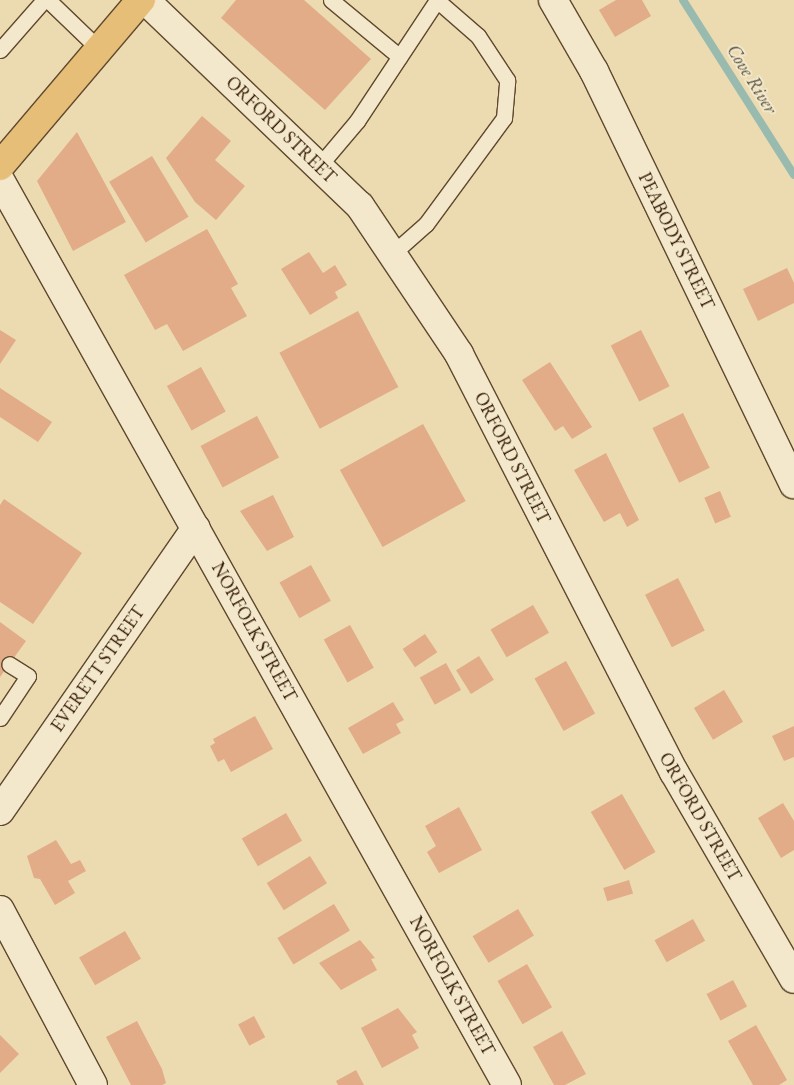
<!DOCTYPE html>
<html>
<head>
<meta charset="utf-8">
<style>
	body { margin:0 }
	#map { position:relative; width:794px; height:1085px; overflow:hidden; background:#ecdbb0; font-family:"EB Garamond",serif }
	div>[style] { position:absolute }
	.stream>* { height:8px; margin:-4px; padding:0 4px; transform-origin:4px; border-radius:4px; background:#99bbaf }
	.building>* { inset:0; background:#e1ac87; transform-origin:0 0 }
	.roads { filter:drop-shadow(1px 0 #60492d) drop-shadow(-1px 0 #60492d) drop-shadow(0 1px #60492d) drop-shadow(0 -1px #60492d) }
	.service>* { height:15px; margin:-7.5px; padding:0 7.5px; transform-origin:7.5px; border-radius:7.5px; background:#f3e8cc }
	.minor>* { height:28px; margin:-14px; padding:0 14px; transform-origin:14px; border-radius:14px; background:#f3e8cc }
	.primary>* { height:28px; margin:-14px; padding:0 14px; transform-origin:14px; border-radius:14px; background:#e6be78 }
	span { translate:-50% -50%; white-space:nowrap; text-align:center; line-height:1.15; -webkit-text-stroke:4px #f3e8cc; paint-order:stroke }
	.street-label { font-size:18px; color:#311801 }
	.water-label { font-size:19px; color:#55513e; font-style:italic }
</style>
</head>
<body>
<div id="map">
	<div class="stream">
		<div style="left:683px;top:0;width:207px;rotate:57.6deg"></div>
	</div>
	<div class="building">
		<div style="clip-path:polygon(236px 0,304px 0,371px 59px,325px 110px,221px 18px)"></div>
		<div style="clip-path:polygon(616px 0,642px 0,651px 16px,615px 37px,599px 10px)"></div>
		<div style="clip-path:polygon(202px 116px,231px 141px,215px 160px,245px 186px,216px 220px,195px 202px,166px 158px)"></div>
		<div style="clip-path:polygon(77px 132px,126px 222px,73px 251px,37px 181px)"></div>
		<div style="left:152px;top:156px;width:71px;height:50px;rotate:59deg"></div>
		<div style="clip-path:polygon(207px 229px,238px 284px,231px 288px,247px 316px,183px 351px,167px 324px,155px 330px,124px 275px)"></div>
		<div style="clip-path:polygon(309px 252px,323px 273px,335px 265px,347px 285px,335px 292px,338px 298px,310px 315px,281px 269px)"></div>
		<div style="clip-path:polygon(787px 268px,794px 283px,794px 303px,758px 321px,743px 289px)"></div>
		<div style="left:358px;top:311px;width:86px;height:89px;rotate:62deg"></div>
		<div style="clip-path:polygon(0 330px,16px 340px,0 364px)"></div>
		<div style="left:641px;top:330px;width:63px;height:34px;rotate:63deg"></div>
		<div style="clip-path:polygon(550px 362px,592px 427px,572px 439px,563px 426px,555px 431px,522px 380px)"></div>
		<div style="left:201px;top:367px;width:51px;height:39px;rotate:61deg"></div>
		<div style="clip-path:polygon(0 388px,52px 422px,38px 442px,0 417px)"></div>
		<div style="left:683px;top:413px;width:61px;height:34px;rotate:64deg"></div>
		<div style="left:257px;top:416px;width:47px;height:64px;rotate:62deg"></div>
		<div style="left:423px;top:424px;width:88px;height:95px;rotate:61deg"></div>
		<div style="clip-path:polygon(606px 453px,639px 520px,627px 527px,620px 513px,604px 522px,574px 470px)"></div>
		<div style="left:720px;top:491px;width:28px;height:17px;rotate:67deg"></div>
		<div style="clip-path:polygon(273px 495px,294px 537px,267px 551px,240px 511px)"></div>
		<div style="clip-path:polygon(4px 499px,82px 553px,33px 624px,0 602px,0 505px)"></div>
		<div style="left:311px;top:565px;width:41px;height:36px;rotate:61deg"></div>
		<div style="left:678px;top:578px;width:59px;height:37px;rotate:63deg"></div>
		<div style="left:533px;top:605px;width:32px;height:49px;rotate:60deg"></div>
		<div style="clip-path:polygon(0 622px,26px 641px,0 677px)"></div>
		<div style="left:350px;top:625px;width:49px;height:30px;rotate:61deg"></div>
		<div style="left:425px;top:634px;width:22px;height:27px;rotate:56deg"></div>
		<div style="left:479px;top:656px;width:28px;height:27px;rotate:58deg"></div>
		<div style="left:566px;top:661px;width:60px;height:36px;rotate:61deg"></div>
		<div style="left:446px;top:663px;width:31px;height:30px;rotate:61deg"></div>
		<div style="left:724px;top:690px;width:37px;height:35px;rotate:59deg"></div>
		<div style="clip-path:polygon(393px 702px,404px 720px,396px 724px,401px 733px,363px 754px,348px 728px)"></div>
		<div style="clip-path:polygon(255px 716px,273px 749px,231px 772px,224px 759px,218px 762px,210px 746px,215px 743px,213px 739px)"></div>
		<div style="clip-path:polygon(794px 726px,794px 757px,784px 761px,772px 736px)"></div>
		<div style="left:622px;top:794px;width:67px;height:36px;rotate:60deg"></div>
		<div style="clip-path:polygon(783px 803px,794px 821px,794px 850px,781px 858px,758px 818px)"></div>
		<div style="clip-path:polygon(459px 807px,482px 850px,439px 873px,427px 852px,436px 846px,425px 826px)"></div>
		<div style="left:286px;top:813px;width:32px;height:51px;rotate:60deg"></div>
		<div style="clip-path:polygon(56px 840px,71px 864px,80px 860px,86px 871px,68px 881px,75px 893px,55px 905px,40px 879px,34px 878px,27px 856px)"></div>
		<div style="left:310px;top:856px;width:32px;height:51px;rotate:58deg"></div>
		<div style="left:629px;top:880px;width:14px;height:27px;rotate:73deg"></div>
		<div style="left:334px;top:904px;width:31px;height:66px;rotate:59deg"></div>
		<div style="left:518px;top:909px;width:31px;height:53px;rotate:59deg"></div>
		<div style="left:693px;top:919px;width:25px;height:44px;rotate:61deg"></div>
		<div style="left:125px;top:931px;width:32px;height:53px;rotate:60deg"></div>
		<div style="clip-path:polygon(360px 940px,375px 958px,371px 959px,377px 970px,341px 990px,319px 963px)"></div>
		<div style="left:527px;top:964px;width:50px;height:34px;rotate:60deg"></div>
		<div style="left:733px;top:980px;width:30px;height:30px;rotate:62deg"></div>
		<div style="clip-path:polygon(398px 1008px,417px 1032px,412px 1035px,419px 1048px,382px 1068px,361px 1028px)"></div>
		<div style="left:254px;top:1016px;width:24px;height:18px;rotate:62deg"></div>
		<div style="clip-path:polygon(137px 1021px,162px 1069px,166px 1083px,162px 1085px,131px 1085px,106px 1037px)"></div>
		<div style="clip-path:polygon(756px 1025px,787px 1080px,779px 1085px,753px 1085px,728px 1041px)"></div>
		<div style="clip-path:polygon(562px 1031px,586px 1074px,565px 1085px,554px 1085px,533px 1047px)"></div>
		<div style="clip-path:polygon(0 1035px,19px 1054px,0 1073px)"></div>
		<div style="clip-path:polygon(356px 1070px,364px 1085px,338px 1085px,336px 1081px)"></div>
	</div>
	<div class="roads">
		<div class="service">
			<div style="left:48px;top:0;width:71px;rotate:43.9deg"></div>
			<div style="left:331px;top:0;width:89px;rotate:39.6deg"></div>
			<div style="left:0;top:50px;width:67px;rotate:-48.7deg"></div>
			<div style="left:319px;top:166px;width:59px;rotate:-49.8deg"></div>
			<div style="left:357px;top:121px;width:145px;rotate:-56.5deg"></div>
			<div style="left:392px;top:254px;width:45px;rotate:-41.4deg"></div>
			<div style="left:426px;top:224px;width:132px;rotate:-53.7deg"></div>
			<div style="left:504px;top:118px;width:38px;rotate:-85deg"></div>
			<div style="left:507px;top:80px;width:53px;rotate:-123.4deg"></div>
			<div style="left:478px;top:36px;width:52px;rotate:-138.9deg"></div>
			<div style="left:0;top:718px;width:50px;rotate:-56.3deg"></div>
			<div style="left:28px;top:676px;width:22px;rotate:-148deg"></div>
		</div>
		<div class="minor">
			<div style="left:145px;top:0;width:298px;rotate:43.8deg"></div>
			<div style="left:360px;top:206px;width:178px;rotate:56.2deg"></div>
			<div style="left:459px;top:354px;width:470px;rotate:62.8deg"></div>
			<div style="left:674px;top:772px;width:239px;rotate:59.9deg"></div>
			<div style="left:553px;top:0;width:82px;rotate:60deg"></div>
			<div style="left:594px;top:71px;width:459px;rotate:64.2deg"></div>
			<div style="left:0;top:180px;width:1037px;rotate:60.74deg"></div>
			<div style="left:0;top:811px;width:344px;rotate:-55.3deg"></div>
			<div style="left:0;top:910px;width:198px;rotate:62deg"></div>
		</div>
		<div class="primary">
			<div style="left:0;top:166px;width:218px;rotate:-49.7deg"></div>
		</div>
	</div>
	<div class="street-label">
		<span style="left:281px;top:130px;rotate:44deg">ORFORD STREET</span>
		<span style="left:676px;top:241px;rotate:64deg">PEABODY STREET</span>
		<span style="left:512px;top:458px;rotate:63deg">ORFORD STREET</span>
		<span style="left:254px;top:632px;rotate:61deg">NORFOLK STREET</span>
		<span style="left:98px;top:669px;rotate:-55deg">EVERETT STREET</span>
		<span style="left:700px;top:817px;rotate:60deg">ORFORD STREET</span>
		<span style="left:452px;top:986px;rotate:61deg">NORFOLK STREET</span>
	</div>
	<div class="water-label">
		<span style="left:752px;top:79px;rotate:58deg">Cove River</span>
	</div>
</div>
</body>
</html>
